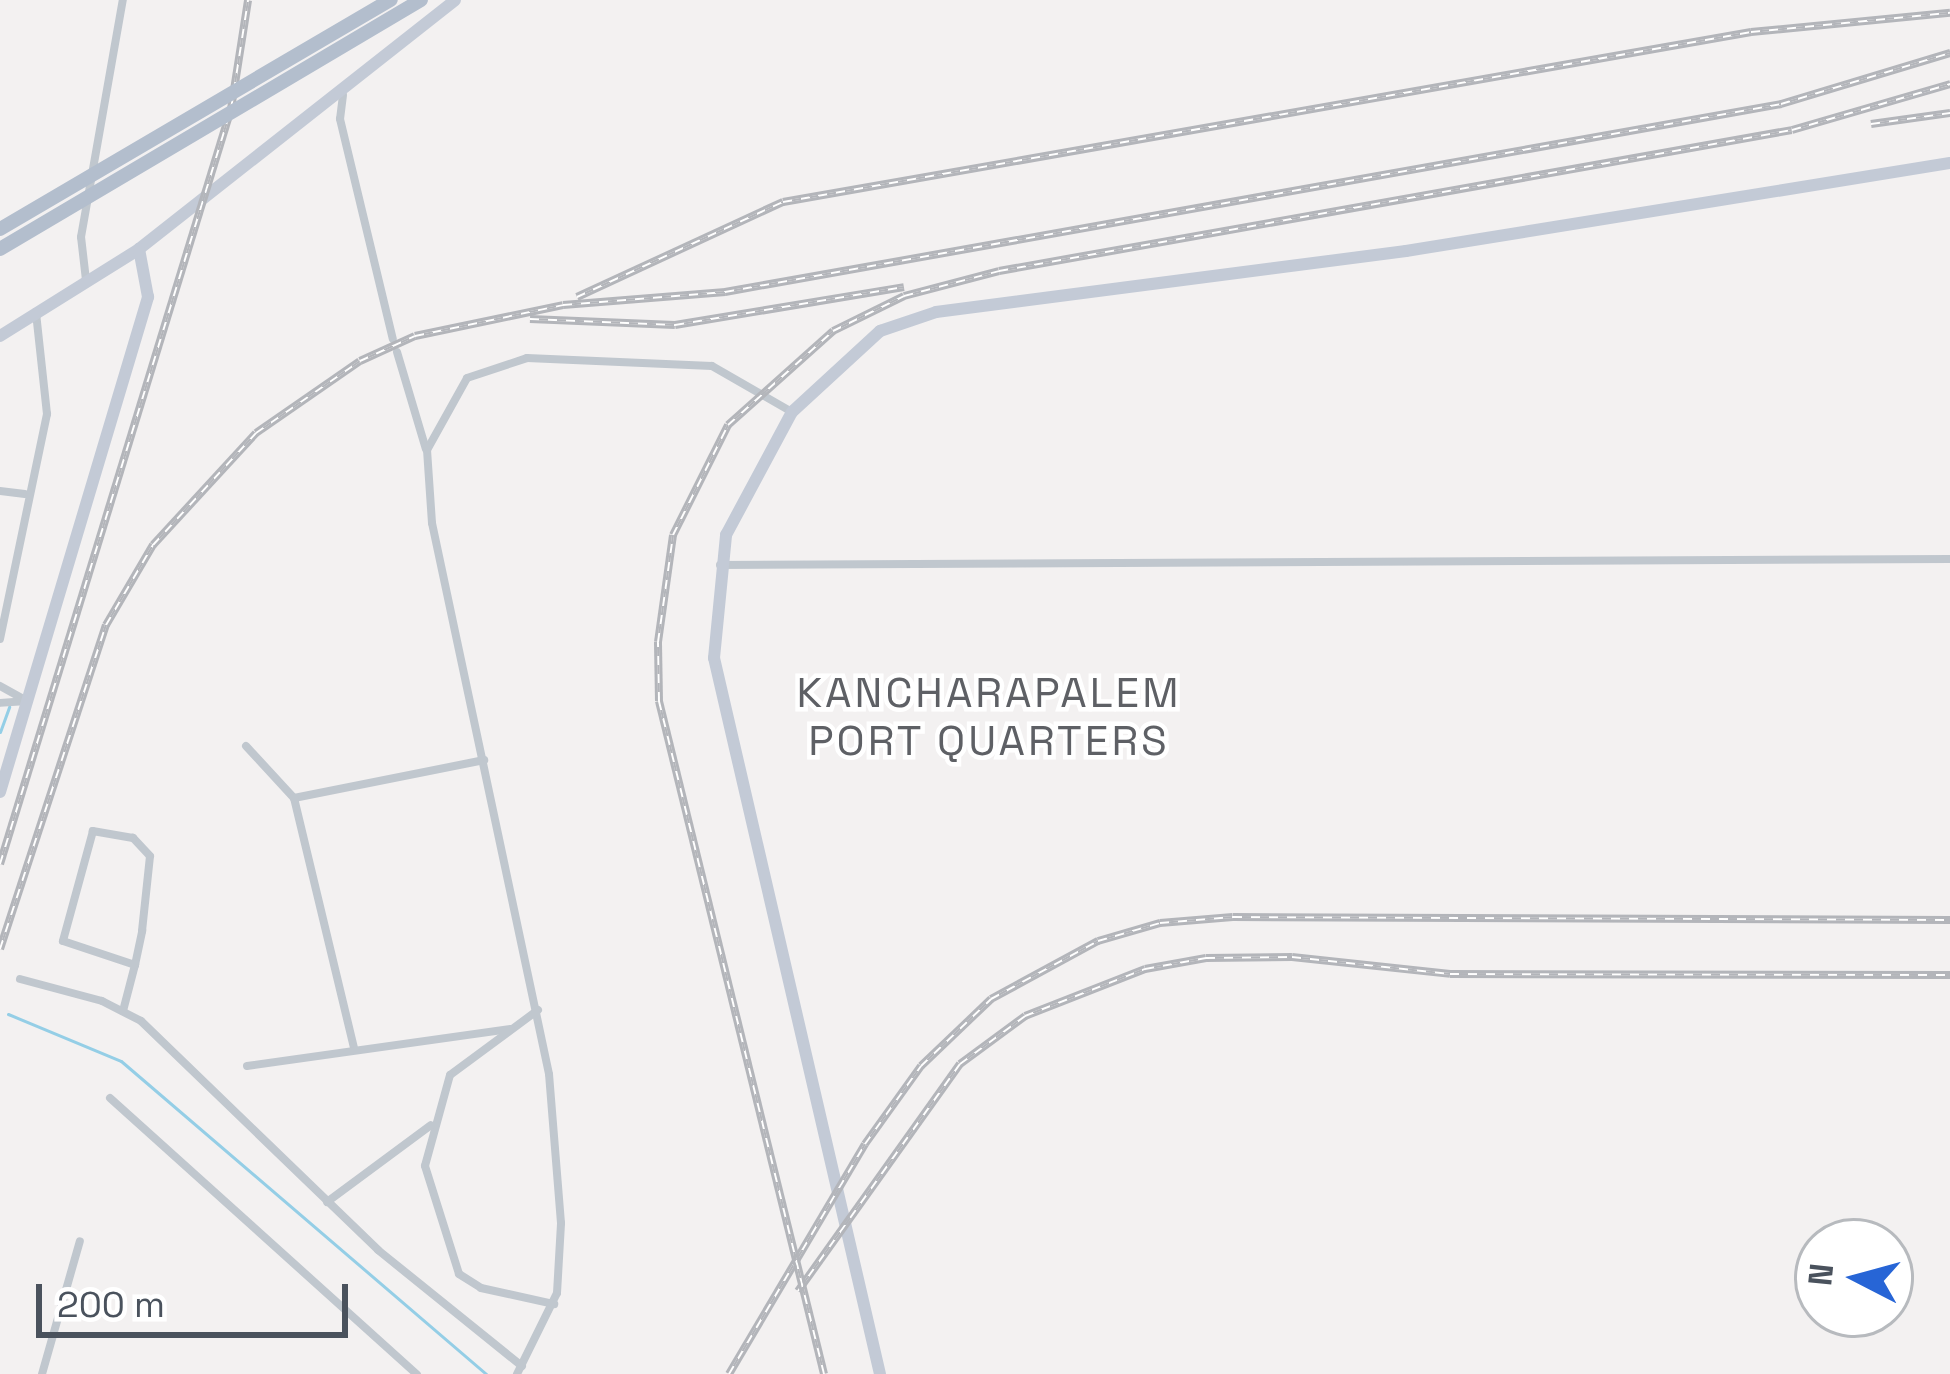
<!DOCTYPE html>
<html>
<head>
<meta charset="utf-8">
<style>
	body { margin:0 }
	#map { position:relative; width:1950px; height:1374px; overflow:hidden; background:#f3f1f1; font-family:"Space Grotesk",sans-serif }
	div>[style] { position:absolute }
	.stream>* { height:3px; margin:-1.5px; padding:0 1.5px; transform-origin:1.5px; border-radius:1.5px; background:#94cee6 }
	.street>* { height:8px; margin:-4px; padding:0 4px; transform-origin:4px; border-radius:4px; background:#c0c7ce }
	.secondary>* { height:12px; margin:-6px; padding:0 6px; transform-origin:6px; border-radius:6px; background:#c3cad6 }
	.rail>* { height:8px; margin-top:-4px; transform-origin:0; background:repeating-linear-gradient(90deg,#fff 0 9px,#b3b5ba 0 18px); box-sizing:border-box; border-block:3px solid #b3b5ba }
	.primary-bridge>* { height:14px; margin:-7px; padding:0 7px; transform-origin:7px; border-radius:7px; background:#b3becd }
	span { translate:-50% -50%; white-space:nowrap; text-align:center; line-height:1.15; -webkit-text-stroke:9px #fff; paint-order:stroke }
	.neighbourhood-label { font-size:42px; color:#5e6065; letter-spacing:3px }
	.north { position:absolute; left:1794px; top:1218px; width:120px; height:120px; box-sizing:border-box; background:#fff; border:3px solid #b7babe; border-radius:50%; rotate:276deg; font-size:33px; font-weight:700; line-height:48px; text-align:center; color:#4a525d }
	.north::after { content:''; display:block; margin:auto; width:42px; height:54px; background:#2765d6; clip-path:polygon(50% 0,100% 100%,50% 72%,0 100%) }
	.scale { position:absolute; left:36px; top:1284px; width:312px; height:54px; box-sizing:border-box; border:6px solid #4a525d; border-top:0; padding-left:15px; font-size:36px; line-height:42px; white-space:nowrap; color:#4a525d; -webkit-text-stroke:9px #fff; paint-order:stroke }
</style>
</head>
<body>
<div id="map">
	<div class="stream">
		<div style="left:0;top:732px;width:27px;rotate:-70deg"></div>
		<div style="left:8px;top:1014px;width:122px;rotate:22.6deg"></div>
		<div style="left:121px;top:1061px;width:481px;rotate:40.6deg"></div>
	</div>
	<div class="street">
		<div style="left:343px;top:95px;width:24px;rotate:97deg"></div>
		<div style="left:340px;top:119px;width:226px;rotate:76.5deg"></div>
		<div style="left:86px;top:280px;width:43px;rotate:-96.6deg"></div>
		<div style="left:81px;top:237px;width:241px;rotate:-80deg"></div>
		<div style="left:397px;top:352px;width:101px;rotate:73.4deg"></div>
		<div style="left:0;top:491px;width:25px;rotate:7deg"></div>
		<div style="left:720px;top:565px;width:1230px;rotate:-0.28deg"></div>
		<div style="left:0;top:639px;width:230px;rotate:-78.2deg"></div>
		<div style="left:47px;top:414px;width:103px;rotate:-96.2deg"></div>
		<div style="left:0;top:686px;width:31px;rotate:29deg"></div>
		<div style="left:27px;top:701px;width:27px;rotate:176deg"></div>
		<div style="left:246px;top:746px;width:71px;rotate:47.3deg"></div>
		<div style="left:294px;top:798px;width:194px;rotate:-11.3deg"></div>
		<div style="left:294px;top:798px;width:257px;rotate:76.5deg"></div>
		<div style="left:20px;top:979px;width:85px;rotate:15deg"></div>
		<div style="left:102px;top:1001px;width:44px;rotate:27.1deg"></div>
		<div style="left:141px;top:1021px;width:330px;rotate:44deg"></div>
		<div style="left:378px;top:1250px;width:185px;rotate:38.9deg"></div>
		<div style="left:538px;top:1010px;width:109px;rotate:143.5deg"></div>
		<div style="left:450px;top:1075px;width:94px;rotate:105.4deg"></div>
		<div style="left:425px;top:1166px;width:113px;rotate:72.5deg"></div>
		<div style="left:459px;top:1274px;width:26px;rotate:32deg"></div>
		<div style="left:481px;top:1288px;width:75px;rotate:12.4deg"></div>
		<div style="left:123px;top:1011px;width:48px;rotate:-75.4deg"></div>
		<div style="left:135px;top:965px;width:35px;rotate:-78deg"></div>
		<div style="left:142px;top:931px;width:75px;rotate:-83.9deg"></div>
		<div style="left:150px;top:856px;width:25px;rotate:-133deg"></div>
		<div style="left:133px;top:838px;width:41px;rotate:-170.1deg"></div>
		<div style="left:93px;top:831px;width:114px;rotate:105.3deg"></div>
		<div style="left:63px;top:941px;width:76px;rotate:18.4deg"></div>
		<div style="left:247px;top:1066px;width:266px;rotate:-8deg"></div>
		<div style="left:110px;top:1098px;width:413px;rotate:42deg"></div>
		<div style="left:327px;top:1202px;width:129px;rotate:-36.5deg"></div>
		<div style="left:42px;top:1374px;width:138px;rotate:-74.1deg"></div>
		<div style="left:517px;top:1374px;width:90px;rotate:-63.7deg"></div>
		<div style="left:557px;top:1293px;width:70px;rotate:-86.7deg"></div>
		<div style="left:561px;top:1223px;width:149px;rotate:-94.6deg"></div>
		<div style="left:549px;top:1074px;width:563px;rotate:-101.99deg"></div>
		<div style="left:432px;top:523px;width:73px;rotate:-93.9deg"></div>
		<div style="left:427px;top:450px;width:82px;rotate:-60.9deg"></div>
		<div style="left:467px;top:378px;width:63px;rotate:-18.4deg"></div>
		<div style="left:527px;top:358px;width:185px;rotate:2.5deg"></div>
		<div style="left:712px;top:366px;width:92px;rotate:29.9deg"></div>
	</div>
	<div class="secondary">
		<div style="left:0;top:336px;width:164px;rotate:-32deg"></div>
		<div style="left:139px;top:249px;width:402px;rotate:-38.2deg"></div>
		<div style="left:0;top:792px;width:517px;rotate:-73.35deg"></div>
		<div style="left:148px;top:297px;width:49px;rotate:-100.6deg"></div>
		<div style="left:880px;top:1374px;width:735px;rotate:-103.05deg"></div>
		<div style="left:714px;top:658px;width:124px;rotate:-84.4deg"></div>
		<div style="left:726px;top:535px;width:140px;rotate:-61.8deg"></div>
		<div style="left:792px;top:412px;width:120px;rotate:-42.6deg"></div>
		<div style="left:880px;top:331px;width:59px;rotate:-18.7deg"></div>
		<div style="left:936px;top:312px;width:474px;rotate:-7.4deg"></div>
		<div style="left:1406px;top:251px;width:551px;rotate:-9.19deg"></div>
	</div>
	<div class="rail">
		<div style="left:1871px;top:124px;width:80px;rotate:-7.9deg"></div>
		<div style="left:577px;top:297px;width:227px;rotate:-24.8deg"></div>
		<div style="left:783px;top:202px;width:983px;rotate:-9.96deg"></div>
		<div style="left:1751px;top:32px;width:200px;rotate:-5.5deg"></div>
		<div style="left:530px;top:319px;width:145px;rotate:2.4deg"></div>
		<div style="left:675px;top:325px;width:232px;rotate:-9.4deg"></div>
		<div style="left:0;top:864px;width:790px;rotate:-72.99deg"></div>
		<div style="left:231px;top:109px;width:110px;rotate:-81.1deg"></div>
		<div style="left:0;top:949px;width:341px;rotate:-71.9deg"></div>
		<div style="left:106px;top:625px;width:93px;rotate:-59.6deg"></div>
		<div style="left:153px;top:545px;width:152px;rotate:-47.4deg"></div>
		<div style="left:256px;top:433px;width:126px;rotate:-34.7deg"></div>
		<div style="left:360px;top:361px;width:60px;rotate:-24.4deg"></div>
		<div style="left:415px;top:336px;width:151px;rotate:-11.8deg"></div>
		<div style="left:563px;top:305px;width:163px;rotate:-4.6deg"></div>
		<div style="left:725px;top:292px;width:1073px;rotate:-10.09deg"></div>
		<div style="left:1781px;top:104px;width:177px;rotate:-16.8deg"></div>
		<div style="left:798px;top:1291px;width:279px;rotate:-54.5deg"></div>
		<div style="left:960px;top:1064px;width:81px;rotate:-36.4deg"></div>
		<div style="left:1025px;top:1016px;width:129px;rotate:-21.4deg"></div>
		<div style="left:1145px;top:969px;width:62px;rotate:-10.2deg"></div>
		<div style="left:1206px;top:958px;width:86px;rotate:-0.7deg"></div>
		<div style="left:1292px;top:957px;width:159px;rotate:6.1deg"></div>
		<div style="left:1450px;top:974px;width:500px;rotate:0.11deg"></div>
		<div style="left:729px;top:1374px;width:267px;rotate:-59.4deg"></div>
		<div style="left:865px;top:1144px;width:96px;rotate:-54.3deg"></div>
		<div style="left:921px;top:1066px;width:97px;rotate:-43.7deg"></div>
		<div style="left:991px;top:999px;width:122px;rotate:-28.5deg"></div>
		<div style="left:1098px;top:941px;width:65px;rotate:-16.2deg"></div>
		<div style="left:1160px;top:923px;width:73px;rotate:-4.7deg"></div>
		<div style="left:1233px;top:917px;width:717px;rotate:0.24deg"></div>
		<div style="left:824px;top:1374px;width:693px;rotate:-103.78deg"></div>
		<div style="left:659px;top:701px;width:59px;rotate:-91deg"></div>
		<div style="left:658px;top:642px;width:108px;rotate:-82deg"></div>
		<div style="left:673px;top:535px;width:123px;rotate:-63.4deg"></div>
		<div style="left:728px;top:425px;width:141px;rotate:-41.8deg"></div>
		<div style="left:833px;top:331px;width:79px;rotate:-26.2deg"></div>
		<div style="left:904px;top:296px;width:98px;rotate:-14.7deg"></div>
		<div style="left:999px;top:271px;width:805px;rotate:-10.08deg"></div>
		<div style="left:1792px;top:130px;width:165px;rotate:-16.2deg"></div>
	</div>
	<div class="primary-bridge">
		<div style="left:0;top:229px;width:453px;rotate:-30.4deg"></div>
		<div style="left:0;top:249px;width:489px;rotate:-30.6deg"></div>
	</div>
	<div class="neighbourhood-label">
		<span style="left:989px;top:717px">KANCHARAPALEM<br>PORT QUARTERS</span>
	</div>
	<div class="north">N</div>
	<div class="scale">200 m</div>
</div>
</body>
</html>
